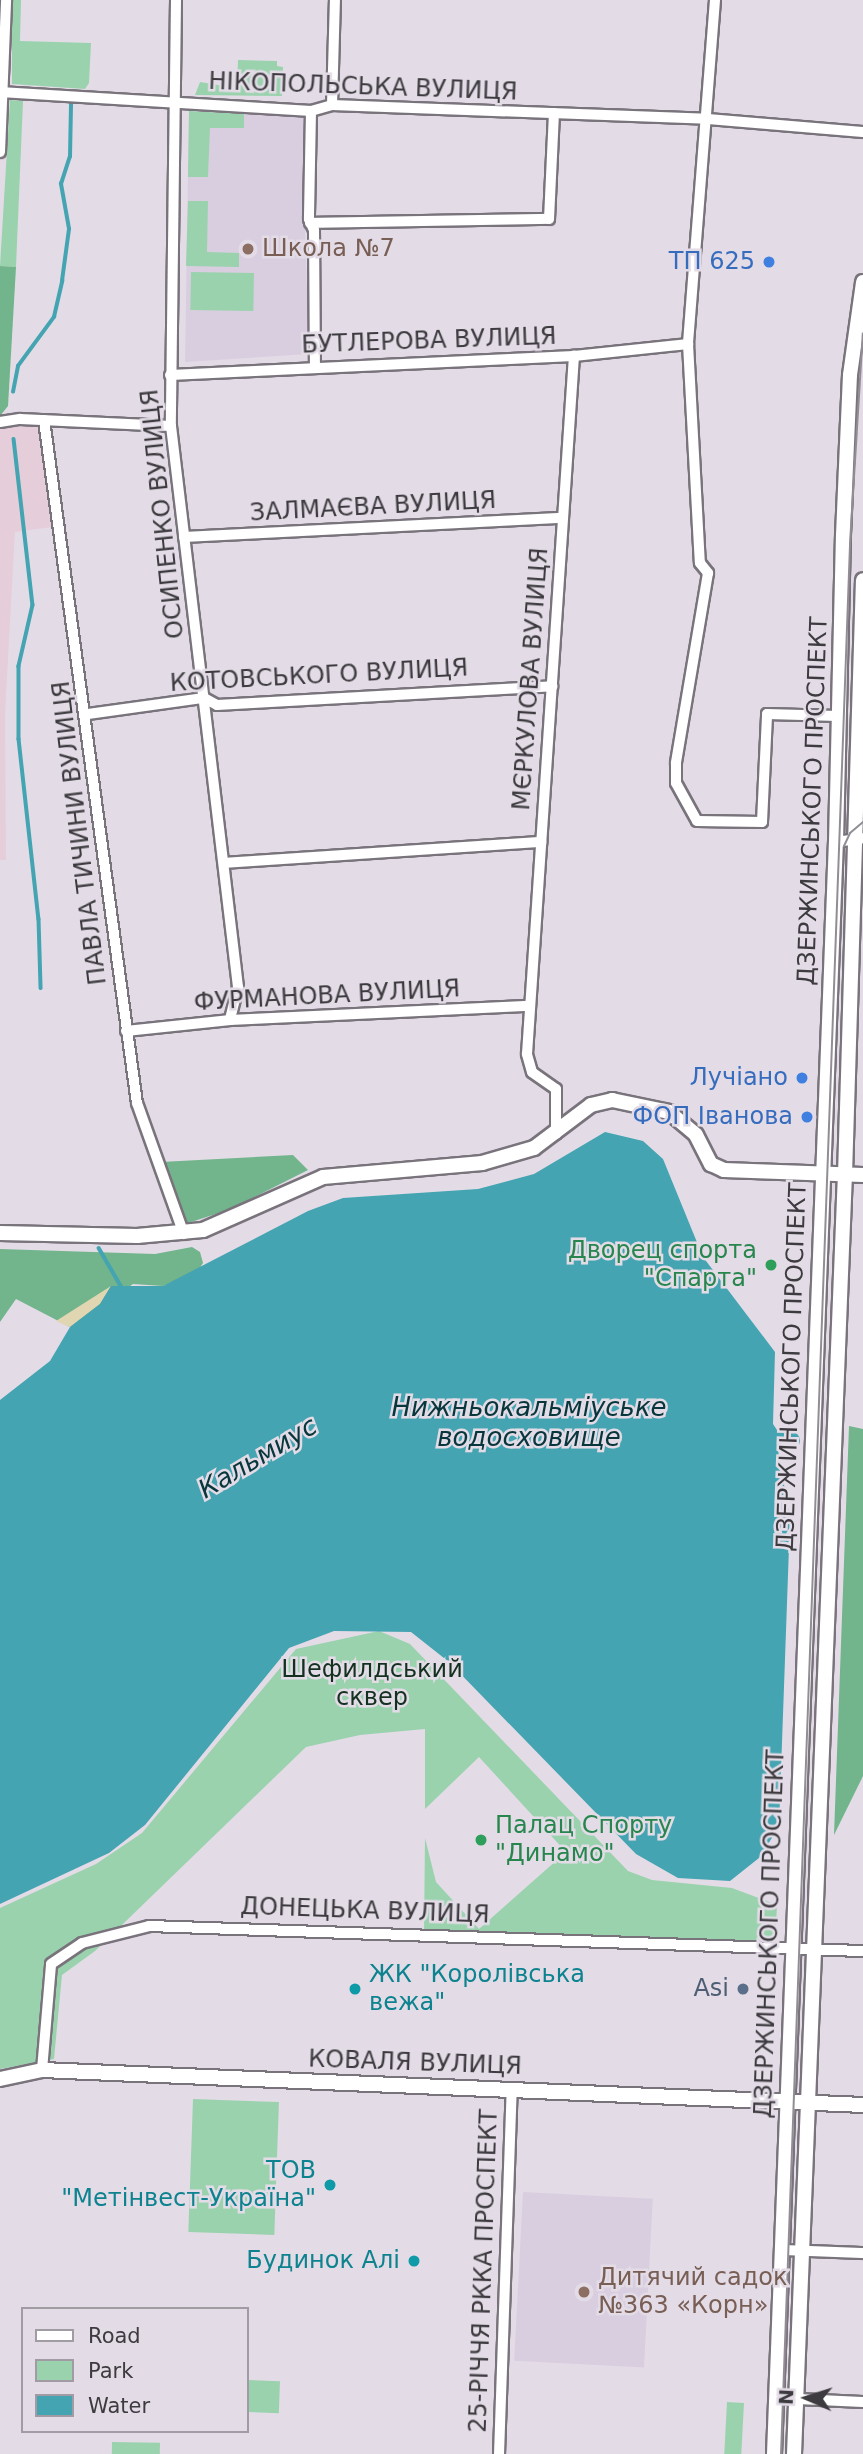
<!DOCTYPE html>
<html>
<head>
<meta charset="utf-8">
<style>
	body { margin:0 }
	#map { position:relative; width:863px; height:2454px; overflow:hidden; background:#e3dce7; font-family:"DejaVu Sans",sans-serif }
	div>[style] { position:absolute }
	.industrial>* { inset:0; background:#e5ceda }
	.built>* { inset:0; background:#d9cedf; transform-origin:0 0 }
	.green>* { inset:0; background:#9ad2ae; transform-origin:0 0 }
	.forest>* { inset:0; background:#72b48b }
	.sand>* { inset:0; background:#e0d6b1 }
	.water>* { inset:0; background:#44a4b1 }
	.stream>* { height:3.5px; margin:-1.75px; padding:0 1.75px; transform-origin:1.75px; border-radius:1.75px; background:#44a4b1 }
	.river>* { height:19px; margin:-9.5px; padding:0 9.5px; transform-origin:9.5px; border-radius:9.5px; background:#44a4b1 }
	.roads { filter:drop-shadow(2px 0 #79737c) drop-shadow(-2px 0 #79737c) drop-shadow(0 2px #79737c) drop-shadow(0 -2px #79737c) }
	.minor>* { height:10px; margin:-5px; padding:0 5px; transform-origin:5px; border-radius:5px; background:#fff }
	.tertiary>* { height:14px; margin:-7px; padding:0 7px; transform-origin:7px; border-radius:7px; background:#fff }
	.tram>* { height:2px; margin:-1px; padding:0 1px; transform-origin:1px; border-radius:1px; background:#928d95 }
	.dots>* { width:19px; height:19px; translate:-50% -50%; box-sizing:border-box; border:4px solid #e3dce7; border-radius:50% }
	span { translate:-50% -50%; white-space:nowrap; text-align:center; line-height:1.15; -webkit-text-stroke:5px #e3dce7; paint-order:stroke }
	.street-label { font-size:24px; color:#3d3b3f }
	.education-label { font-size:24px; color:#785e54 }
	.left { translate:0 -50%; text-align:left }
	.shop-label { font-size:24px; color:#366cbe }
	.right { translate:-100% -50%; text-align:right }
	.leisure-label { font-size:24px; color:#27864d }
	.park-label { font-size:24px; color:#143120 }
	.culture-label { font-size:24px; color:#0d838f }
	.service-label { font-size:24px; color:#4e5e75 }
	.water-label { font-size:26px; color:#07363c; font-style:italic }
	.legend { position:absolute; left:21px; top:2307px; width:228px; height:126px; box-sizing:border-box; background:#e3dce7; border:2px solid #a19ca4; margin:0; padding:9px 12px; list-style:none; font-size:21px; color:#3d3b3f }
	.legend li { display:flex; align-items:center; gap:14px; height:35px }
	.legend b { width:35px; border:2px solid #a19ca4 }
	.north { position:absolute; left:772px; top:2363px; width:70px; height:70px; -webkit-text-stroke:5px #e3dce7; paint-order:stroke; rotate:273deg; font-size:19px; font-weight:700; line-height:28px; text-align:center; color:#3d3b3f }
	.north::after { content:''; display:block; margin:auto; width:24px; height:32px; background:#3d3b3f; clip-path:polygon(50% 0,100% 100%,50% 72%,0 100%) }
</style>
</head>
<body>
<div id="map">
	<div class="industrial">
		<div style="clip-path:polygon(18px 421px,42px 426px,60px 526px,15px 532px,5px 714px,6px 860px,0 860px,0 425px)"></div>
	</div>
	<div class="built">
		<div style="clip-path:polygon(189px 111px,308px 117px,305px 226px,309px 354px,185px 362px)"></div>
		<div style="left:523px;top:2192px;width:130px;height:169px;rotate:3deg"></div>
	</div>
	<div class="green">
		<div style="clip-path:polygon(12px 0,21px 0,20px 41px,91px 43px,89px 83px,85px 89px,12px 84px)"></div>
		<div style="clip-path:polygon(238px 60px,277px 61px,277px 66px,283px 67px,282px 96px,195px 95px,200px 82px,237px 88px)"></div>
		<div style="clip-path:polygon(10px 100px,23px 101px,16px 267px,0 266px)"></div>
		<div style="clip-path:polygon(189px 111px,244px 114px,244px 128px,210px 128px,208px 177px,188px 177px)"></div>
		<div style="clip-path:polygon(188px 201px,208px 201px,207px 252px,239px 253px,239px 267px,186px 266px)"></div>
		<div style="left:191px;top:272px;width:63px;height:38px;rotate:1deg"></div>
		<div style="clip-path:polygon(379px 1631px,410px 1644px,628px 1871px,652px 1880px,732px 1888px,777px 1905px,775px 1946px,424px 1932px,425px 1838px,436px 1882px,479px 1929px,566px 1852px,479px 1757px,425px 1809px,425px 1729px,360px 1735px,306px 1747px,95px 1951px,62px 1975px,54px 2059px,0 2069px,0 1908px,96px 1864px,142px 1833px,296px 1649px)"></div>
		<div style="left:193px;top:2099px;width:86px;height:133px;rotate:2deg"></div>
		<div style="left:247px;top:2380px;width:33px;height:32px;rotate:2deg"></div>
		<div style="left:727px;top:2402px;width:17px;height:52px;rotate:3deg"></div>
		<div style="left:112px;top:2442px;width:48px;height:12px;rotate:1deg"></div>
	</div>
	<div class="forest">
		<div style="clip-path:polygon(0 266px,16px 267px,8px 406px,0 416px)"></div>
		<div style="clip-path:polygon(293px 1155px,308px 1170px,231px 1209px,185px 1224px,161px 1162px)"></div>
		<div style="clip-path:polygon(192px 1247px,200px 1252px,203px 1263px,197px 1272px,163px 1286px,133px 1284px,70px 1327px,16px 1299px,0 1322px,0 1249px,155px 1254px)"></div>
		<div style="clip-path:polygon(849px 1426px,863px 1429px,863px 1776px,834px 1835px)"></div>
	</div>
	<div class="sand">
		<div style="clip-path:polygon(111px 1286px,100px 1304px,70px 1327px,56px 1321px)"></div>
	</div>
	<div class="water">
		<div style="clip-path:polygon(605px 1132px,643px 1141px,663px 1159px,703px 1257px,775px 1352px,773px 1424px,783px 1439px,778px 1450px,790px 1519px,779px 1827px,759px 1858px,730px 1881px,678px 1878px,636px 1854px,449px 1662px,411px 1632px,334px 1631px,289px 1648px,145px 1825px,109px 1853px,0 1904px,0 1400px,50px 1361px,70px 1327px,100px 1304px,111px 1286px,163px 1286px,308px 1211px,343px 1198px,478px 1189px,534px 1174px)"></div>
	</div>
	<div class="stream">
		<div style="left:13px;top:392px;width:26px;rotate:-79deg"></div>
		<div style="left:18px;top:366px;width:61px;rotate:-53.7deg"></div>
		<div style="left:54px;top:317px;width:37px;rotate:-77deg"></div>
		<div style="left:62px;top:281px;width:52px;rotate:-82.3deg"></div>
		<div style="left:69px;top:229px;width:46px;rotate:-100.1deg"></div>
		<div style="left:61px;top:184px;width:28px;rotate:-72deg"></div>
		<div style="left:70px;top:157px;width:53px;rotate:-88.9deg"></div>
		<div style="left:14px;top:439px;width:167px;rotate:83.5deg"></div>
		<div style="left:33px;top:605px;width:63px;rotate:102.9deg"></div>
		<div style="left:19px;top:666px;width:73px;rotate:90deg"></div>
		<div style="left:19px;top:739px;width:181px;rotate:83.7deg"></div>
		<div style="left:39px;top:919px;width:69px;rotate:88.3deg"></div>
		<div style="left:99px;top:1248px;width:44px;rotate:59.9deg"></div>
	</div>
	<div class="river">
		<div style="left:757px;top:1439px;width:33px;rotate:2deg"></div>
	</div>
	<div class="roads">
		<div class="minor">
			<div style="left:176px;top:0;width:426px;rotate:90.7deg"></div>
			<div style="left:171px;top:426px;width:565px;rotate:83.19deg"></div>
			<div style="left:238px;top:987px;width:34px;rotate:104deg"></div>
			<div style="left:715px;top:0;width:345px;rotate:94.5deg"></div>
			<div style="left:688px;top:344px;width:219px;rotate:86.9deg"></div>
			<div style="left:700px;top:563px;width:13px;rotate:51deg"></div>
			<div style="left:708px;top:573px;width:193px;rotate:99.6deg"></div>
			<div style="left:676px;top:763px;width:20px;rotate:90deg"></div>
			<div style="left:676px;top:783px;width:43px;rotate:61.1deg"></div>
			<div style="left:697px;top:821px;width:65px;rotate:0.9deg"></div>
			<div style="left:762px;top:822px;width:108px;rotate:-87.3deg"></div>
			<div style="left:767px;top:714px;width:71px;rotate:1.6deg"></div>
			<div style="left:0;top:92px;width:312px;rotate:3.5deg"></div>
			<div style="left:311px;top:111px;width:22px;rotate:-16deg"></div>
			<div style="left:332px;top:105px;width:375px;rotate:2.1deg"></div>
			<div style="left:707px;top:119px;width:157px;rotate:4.8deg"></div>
			<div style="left:332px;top:105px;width:105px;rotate:-88.4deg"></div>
			<div style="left:311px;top:111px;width:108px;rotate:91.1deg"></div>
			<div style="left:309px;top:219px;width:12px;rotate:66deg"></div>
			<div style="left:314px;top:230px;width:135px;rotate:89.6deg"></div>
			<div style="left:0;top:152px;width:152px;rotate:-87.7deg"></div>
			<div style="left:310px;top:223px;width:239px;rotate:-1deg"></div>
			<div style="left:549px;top:219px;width:106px;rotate:-87.3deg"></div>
			<div style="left:170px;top:375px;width:404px;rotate:-2.7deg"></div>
			<div style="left:574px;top:356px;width:115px;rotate:-6deg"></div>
			<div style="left:44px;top:420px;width:689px;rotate:82.25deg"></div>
			<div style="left:137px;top:1103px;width:139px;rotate:70.3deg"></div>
			<div style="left:0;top:422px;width:20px;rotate:-9deg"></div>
			<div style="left:20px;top:419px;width:151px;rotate:2.7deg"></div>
			<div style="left:184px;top:537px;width:379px;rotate:-2.9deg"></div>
			<div style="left:88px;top:714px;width:117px;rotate:-7.9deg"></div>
			<div style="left:204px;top:698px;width:15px;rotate:28deg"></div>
			<div style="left:217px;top:705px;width:336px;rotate:-3.2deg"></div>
			<div style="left:836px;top:842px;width:27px;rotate:-8deg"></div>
			<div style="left:224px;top:863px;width:318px;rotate:-3.8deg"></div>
			<div style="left:126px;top:1031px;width:105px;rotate:-6deg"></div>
			<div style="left:230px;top:1020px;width:300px;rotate:-2.7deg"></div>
			<div style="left:556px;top:1134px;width:45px;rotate:-90deg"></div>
			<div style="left:556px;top:1089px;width:29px;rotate:-145deg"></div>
			<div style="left:532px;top:1072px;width:19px;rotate:-106deg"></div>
			<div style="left:527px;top:1054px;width:700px;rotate:-86.15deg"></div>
			<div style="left:42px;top:2070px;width:106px;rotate:-85.1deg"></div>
			<div style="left:51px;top:1964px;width:37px;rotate:-34deg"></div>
			<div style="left:82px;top:1943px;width:69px;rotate:-14.2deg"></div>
			<div style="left:149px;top:1926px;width:714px;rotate:2.01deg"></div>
			<div style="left:782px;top:2250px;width:81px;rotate:2.1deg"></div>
			<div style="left:776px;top:2398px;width:87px;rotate:2.6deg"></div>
			<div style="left:499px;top:2454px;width:365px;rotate:-88deg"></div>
		</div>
		<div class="tertiary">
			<div style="left:0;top:1233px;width:137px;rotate:1.3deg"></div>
			<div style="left:137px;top:1236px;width:66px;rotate:-5.2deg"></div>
			<div style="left:203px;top:1230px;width:131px;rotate:-23.8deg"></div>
			<div style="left:323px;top:1177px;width:160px;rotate:-5deg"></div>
			<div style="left:482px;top:1163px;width:54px;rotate:-16.1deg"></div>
			<div style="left:534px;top:1148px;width:71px;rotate:-37deg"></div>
			<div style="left:591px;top:1105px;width:22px;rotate:-13deg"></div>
			<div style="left:612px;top:1100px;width:58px;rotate:11.9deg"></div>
			<div style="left:669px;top:1112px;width:35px;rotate:40deg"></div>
			<div style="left:696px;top:1135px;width:33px;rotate:63deg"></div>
			<div style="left:711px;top:1164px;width:14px;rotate:25deg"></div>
			<div style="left:724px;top:1170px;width:139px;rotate:2.1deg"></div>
			<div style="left:0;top:2079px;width:43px;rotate:-12.1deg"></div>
			<div style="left:42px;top:2070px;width:822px;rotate:2.44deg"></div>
			<div style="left:774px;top:2454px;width:1613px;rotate:-87.8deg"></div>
			<div style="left:836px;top:842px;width:307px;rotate:-88.7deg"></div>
			<div style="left:843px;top:535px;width:160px;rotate:-87.5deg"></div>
			<div style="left:850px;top:375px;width:94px;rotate:-82deg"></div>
			<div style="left:794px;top:2454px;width:1280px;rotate:-87.72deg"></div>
			<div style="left:845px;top:1175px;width:595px;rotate:-88.27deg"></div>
		</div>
	</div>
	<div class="tram">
		<div style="left:844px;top:846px;width:14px;rotate:-65deg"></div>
		<div style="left:850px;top:833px;width:17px;rotate:-40deg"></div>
		<div style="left:781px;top:2454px;width:1912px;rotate:-87.93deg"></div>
		<div style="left:850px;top:543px;width:210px;rotate:-86.5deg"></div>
	</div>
	<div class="dots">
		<div style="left:248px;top:249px;background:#8d6e63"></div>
		<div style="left:769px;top:262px;background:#3f7fe0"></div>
		<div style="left:802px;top:1078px;background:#3f7fe0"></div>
		<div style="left:807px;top:1117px;background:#3f7fe0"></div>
		<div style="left:771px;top:1265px;background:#2e9e5b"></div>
		<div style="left:481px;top:1840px;background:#2e9e5b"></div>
		<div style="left:355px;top:1989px;background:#0f9aa8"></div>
		<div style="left:743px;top:1989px;background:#5c6f8a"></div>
		<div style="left:330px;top:2185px;background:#0f9aa8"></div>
		<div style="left:414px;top:2261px;background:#0f9aa8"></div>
		<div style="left:584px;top:2292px;background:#8d6e63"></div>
	</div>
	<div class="street-label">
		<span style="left:363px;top:87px;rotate:2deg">НІКОПОЛЬСЬКА ВУЛИЦЯ</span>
		<span style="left:429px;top:341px;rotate:-2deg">БУТЛЕРОВА ВУЛИЦЯ</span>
		<span style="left:373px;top:507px;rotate:-3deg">ЗАЛМАЄВА ВУЛИЦЯ</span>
		<span style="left:163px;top:514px;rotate:-96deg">ОСИПЕНКО ВУЛИЦЯ</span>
		<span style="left:319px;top:676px;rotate:-3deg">КОТОВСЬКОГО ВУЛИЦЯ</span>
		<span style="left:531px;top:679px;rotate:-86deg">МЄРКУЛОВА ВУЛИЦЯ</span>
		<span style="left:813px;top:801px;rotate:-88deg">ДЗЕРЖИНСЬКОГО ПРОСПЕКТ</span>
		<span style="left:80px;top:833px;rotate:-97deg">ПАВЛА ТИЧИНИ ВУЛИЦЯ</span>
		<span style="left:327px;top:996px;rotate:-3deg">ФУРМАНОВА ВУЛИЦЯ</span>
		<span style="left:792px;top:1367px;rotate:-88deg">ДЗЕРЖИНСЬКОГО ПРОСПЕКТ</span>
		<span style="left:365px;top:1911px;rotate:2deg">ДОНЕЦЬКА ВУЛИЦЯ</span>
		<span style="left:770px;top:1934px;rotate:-88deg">ДЗЕРЖИНСЬКОГО ПРОСПЕКТ</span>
		<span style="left:415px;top:2063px;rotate:2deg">КОВАЛЯ ВУЛИЦЯ</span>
		<span style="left:484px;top:2271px;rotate:-88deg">25-РІЧЧЯ РККА ПРОСПЕКТ</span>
	</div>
	<div class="education-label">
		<span class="left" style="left:262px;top:249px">Школа №7</span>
		<span class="left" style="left:598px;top:2292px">Дитячий садок<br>№363 «Корн»</span>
	</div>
	<div class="shop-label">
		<span class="right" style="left:755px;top:262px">ТП 625</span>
		<span class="right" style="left:788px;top:1078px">Лучіано</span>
		<span class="right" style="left:793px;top:1117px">ФОП Іванова</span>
	</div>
	<div class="leisure-label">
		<span class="right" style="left:757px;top:1265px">Дворец спорта<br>"Спарта"</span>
		<span class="left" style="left:495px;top:1840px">Палац Спорту<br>"Динамо"</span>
	</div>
	<div class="park-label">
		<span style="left:372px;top:1684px">Шефилдський<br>сквер</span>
	</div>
	<div class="culture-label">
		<span class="left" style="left:369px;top:1989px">ЖК "Королівська<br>вежа"</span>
		<span class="right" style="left:316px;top:2185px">ТОВ<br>"Метінвест-Україна"</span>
		<span class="right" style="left:400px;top:2261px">Будинок Алі</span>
	</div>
	<div class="service-label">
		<span class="right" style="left:729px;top:1989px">Asi</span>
	</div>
	<div class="water-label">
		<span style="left:529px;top:1423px">Нижньокальміуське<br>водосховище</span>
		<span style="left:258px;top:1458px;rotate:-31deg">Кальмиус</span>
	</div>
	<ul class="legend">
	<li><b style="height:9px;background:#fff"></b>Road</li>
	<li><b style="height:19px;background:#9ad2ae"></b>Park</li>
	<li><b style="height:19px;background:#44a4b1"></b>Water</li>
	</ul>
	<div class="north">N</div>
</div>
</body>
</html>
